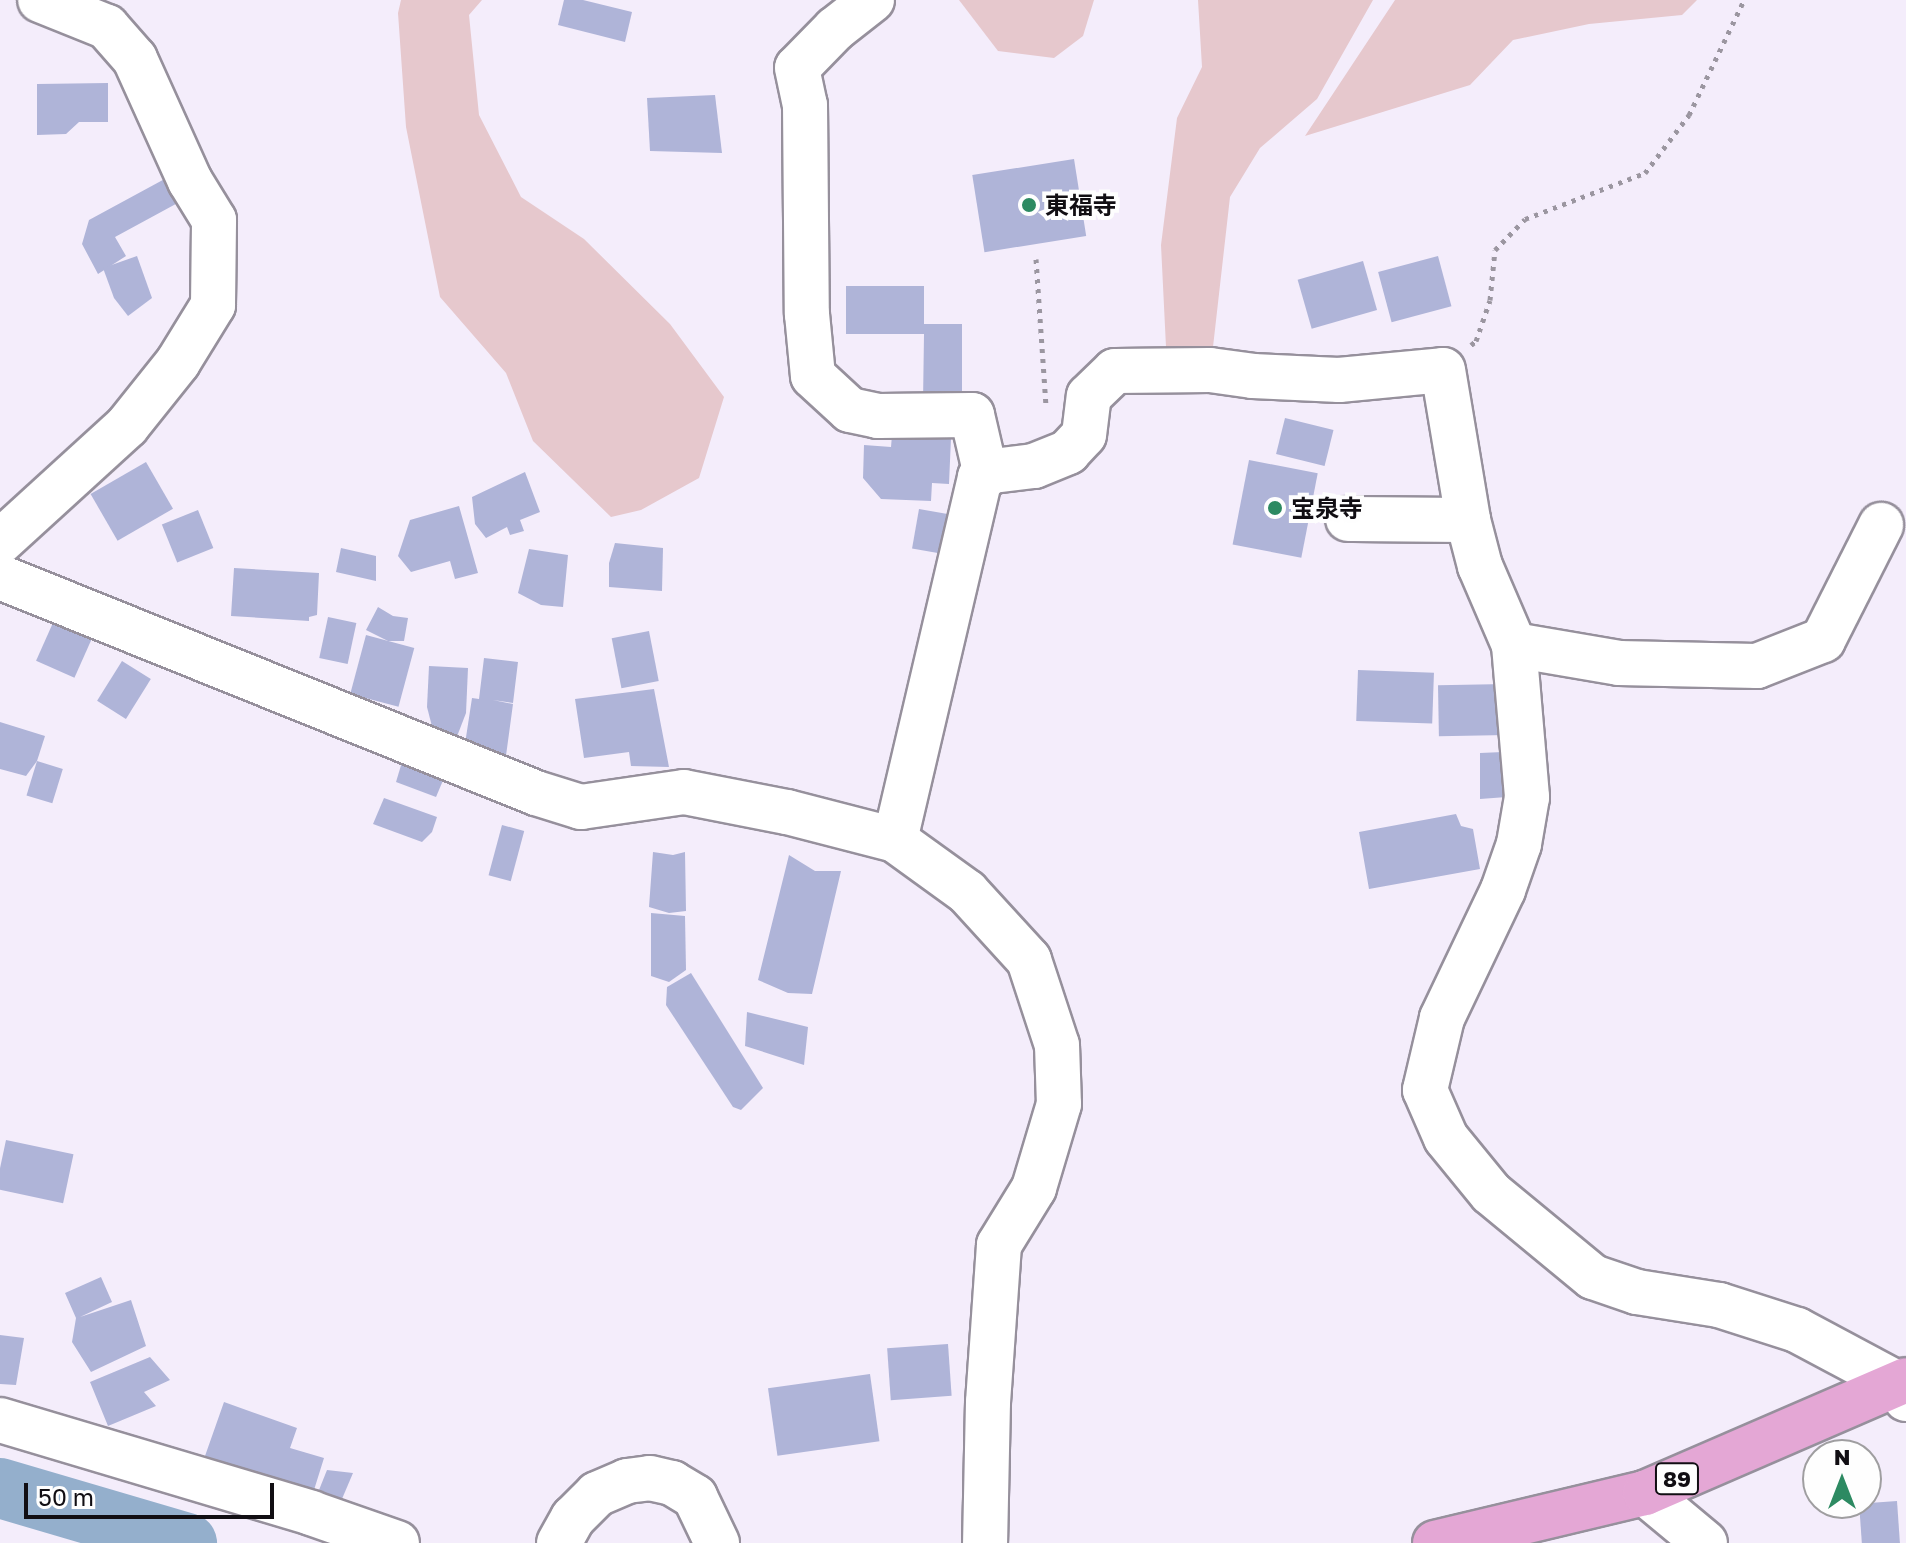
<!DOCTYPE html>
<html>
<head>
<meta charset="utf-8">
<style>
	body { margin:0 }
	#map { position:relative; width:1906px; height:1543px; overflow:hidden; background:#f4edfb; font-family:"Golos Text","Noto Sans JP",sans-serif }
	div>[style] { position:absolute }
	.green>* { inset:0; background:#e6c8cd }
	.river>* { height:60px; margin:-30px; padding:0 30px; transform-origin:30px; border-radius:30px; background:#94afcc }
	.building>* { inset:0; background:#afb4d8; transform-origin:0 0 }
	.path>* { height:5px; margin-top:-2.5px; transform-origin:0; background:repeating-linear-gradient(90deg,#9b96a0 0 4px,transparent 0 10px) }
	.roads { filter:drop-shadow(2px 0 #96909c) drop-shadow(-2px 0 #96909c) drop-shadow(0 2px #96909c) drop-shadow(0 -2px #96909c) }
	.minor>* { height:44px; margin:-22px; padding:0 22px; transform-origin:22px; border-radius:22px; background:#fff }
	.major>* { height:44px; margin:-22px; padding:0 22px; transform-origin:22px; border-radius:22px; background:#e4a7d5 }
	.dots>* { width:22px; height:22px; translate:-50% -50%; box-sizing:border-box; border:4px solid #fefefe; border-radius:50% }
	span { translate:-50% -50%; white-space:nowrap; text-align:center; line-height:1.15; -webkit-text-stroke:8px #fefefe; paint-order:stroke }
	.shield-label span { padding:2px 6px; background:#fefefe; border:2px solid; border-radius:6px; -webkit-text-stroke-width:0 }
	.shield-label { font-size:22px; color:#110e13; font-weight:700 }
	.poi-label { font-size:24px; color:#110e13; font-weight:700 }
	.left { translate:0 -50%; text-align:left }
	.north { position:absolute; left:1802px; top:1439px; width:80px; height:80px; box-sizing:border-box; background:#fefefe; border:2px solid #9f9ea0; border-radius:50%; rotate:0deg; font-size:22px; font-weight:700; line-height:32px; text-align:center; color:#110e13 }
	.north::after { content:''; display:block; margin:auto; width:28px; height:36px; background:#2d8a62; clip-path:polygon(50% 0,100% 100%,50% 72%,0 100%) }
	.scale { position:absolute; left:24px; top:1483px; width:250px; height:36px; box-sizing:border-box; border:4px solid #110e13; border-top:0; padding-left:10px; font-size:24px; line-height:28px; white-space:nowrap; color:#110e13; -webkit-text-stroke:6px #fefefe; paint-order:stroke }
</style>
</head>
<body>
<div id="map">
	<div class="green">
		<div style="clip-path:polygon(401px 0,482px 0,469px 15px,479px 115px,521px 197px,584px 239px,670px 324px,724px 397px,699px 478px,641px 510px,611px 517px,533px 441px,506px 373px,440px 297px,406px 127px,398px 13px)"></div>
		<div style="clip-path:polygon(959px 0,1094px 0,1083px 36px,1054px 58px,998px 51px)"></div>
		<div style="clip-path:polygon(1198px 0,1373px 0,1317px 99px,1260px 148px,1230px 197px,1213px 347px,1166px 347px,1161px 245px,1177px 118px,1202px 67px)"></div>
		<div style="clip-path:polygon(1395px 0,1697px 0,1682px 15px,1589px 24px,1513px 40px,1470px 85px,1305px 136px)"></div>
	</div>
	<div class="river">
		<div style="left:0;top:1488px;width:195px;rotate:16.4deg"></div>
	</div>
	<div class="building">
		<div style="clip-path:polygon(564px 0,583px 0,632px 12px,625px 42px,558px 25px)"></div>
		<div style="clip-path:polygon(108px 83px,108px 122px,79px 122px,66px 134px,37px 135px,37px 84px)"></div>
		<div style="clip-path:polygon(715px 95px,722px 153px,650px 151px,647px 98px)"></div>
		<div style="left:1074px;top:159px;width:78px;height:103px;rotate:81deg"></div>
		<div style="clip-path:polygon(172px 175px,185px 199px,115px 237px,126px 256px,98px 274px,82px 244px,89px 220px)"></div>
		<div style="clip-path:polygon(137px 256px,152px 298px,128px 316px,114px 298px,103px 268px)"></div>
		<div style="left:1438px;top:256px;width:52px;height:62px;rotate:75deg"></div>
		<div style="left:1363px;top:261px;width:51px;height:68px;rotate:74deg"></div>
		<div style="clip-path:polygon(846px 286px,924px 286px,924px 324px,962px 324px,962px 402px,923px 402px,924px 334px,846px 334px)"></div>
		<div style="left:1285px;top:418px;width:50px;height:37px;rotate:14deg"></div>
		<div style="clip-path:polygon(892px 435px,951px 438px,949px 484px,932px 483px,931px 501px,881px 499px,863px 478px,864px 445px,891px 447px)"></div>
		<div style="left:1249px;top:460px;width:70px;height:86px;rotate:11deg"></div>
		<div style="left:146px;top:462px;width:54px;height:64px;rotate:60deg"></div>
		<div style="clip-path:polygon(525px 472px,540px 512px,520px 520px,524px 531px,510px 535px,507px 527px,486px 538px,475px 524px,472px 497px)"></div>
		<div style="clip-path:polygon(459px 506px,478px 573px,455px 579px,450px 561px,411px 572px,398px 556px,410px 520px)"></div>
		<div style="left:919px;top:509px;width:42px;height:40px;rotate:10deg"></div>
		<div style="left:198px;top:510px;width:41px;height:39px;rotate:68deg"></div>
		<div style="clip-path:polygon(615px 543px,663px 548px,662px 591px,609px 587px,609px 563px)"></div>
		<div style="clip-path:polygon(341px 548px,376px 556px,376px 581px,336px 572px)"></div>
		<div style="clip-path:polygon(529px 549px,568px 555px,563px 607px,541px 605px,518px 593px)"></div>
		<div style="clip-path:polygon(234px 568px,319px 573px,317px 615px,309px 617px,309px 621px,231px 616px)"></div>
		<div style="clip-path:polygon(378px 607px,393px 616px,408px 618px,404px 641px,388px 641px,366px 630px)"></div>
		<div style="left:56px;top:616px;width:42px;height:49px;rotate:24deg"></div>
		<div style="left:328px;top:617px;width:29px;height:42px;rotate:12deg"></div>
		<div style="left:649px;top:631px;width:51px;height:38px;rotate:79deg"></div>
		<div style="left:366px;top:635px;width:50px;height:61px;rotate:15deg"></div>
		<div style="clip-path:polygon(484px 658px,518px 662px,513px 703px,493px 700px,513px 704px,505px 763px,463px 757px,472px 698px,479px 699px)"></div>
		<div style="left:122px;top:661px;width:34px;height:47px;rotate:32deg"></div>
		<div style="clip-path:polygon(429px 666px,468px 668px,466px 713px,456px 739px,435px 738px,427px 707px)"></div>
		<div style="left:1358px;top:670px;width:76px;height:51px;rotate:2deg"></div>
		<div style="left:1506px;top:684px;width:51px;height:68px;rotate:89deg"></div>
		<div style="clip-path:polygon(654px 689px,669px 767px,631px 766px,629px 752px,584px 758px,575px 699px)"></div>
		<div style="clip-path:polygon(0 722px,45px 736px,37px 761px,26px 776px,0 769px)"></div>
		<div style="clip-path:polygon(405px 752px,447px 771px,436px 797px,396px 782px)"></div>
		<div style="clip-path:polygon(1503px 752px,1520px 796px,1480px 799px,1480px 753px)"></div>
		<div style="left:37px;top:761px;width:27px;height:36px;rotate:17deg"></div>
		<div style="clip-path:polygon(384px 798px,437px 817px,432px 832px,422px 842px,373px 824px)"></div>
		<div style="clip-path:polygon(1456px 814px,1461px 826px,1473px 829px,1480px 869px,1369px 889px,1359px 832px)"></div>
		<div style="left:502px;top:825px;width:23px;height:52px;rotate:15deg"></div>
		<div style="clip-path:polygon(653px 852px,673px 855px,685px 852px,686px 911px,669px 913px,649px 907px)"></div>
		<div style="clip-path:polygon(789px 855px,815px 871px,841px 871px,812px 994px,788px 993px,758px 980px)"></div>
		<div style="clip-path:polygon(651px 913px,685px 916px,686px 970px,669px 982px,651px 976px)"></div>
		<div style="clip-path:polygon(691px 973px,763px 1088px,741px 1110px,733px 1107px,666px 1005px,667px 987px)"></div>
		<div style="clip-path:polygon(747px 1012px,808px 1027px,804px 1065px,745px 1046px)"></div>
		<div style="left:6px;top:1140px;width:69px;height:50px;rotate:12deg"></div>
		<div style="clip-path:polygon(101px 1277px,112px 1302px,80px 1317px,131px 1300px,146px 1346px,91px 1372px,72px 1342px,76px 1318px,65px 1293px)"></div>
		<div style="clip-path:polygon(0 1335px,24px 1338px,16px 1385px,0 1384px)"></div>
		<div style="left:948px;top:1344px;width:52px;height:61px;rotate:86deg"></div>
		<div style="clip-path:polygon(150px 1357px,170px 1380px,144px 1392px,156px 1406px,108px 1426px,90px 1382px)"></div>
		<div style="left:870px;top:1374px;width:68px;height:103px;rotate:82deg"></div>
		<div style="clip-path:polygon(224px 1402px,297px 1428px,290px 1448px,324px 1458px,314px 1490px,205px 1456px)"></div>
		<div style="clip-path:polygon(327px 1470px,353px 1473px,336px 1513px,313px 1505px)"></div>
		<div style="left:1897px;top:1501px;width:42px;height:38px;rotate:86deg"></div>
	</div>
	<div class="path">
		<div style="left:1036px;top:259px;width:147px;rotate:86.1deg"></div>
		<div style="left:1471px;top:345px;width:6px;rotate:-39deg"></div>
		<div style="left:1476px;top:341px;width:43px;rotate:-71.1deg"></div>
		<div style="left:1490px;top:300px;width:50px;rotate:-84.3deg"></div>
		<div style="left:1495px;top:250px;width:43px;rotate:-45.9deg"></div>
		<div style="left:1525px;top:219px;width:129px;rotate:-21deg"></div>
		<div style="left:1645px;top:173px;width:73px;rotate:-52.8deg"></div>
		<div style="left:1689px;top:115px;width:127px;rotate:-64.4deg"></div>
	</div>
	<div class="roads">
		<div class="minor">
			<div style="left:872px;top:0;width:47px;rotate:141.9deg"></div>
			<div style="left:835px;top:29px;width:54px;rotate:134.3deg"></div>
			<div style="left:797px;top:68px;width:38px;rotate:78deg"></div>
			<div style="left:805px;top:105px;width:209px;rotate:89.5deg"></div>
			<div style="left:807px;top:314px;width:62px;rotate:84.5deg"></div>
			<div style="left:813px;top:376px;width:50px;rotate:42.6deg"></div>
			<div style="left:850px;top:410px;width:29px;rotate:12deg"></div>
			<div style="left:878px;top:416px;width:94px;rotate:-0.6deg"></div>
			<div style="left:972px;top:415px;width:62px;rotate:76.9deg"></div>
			<div style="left:1348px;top:519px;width:120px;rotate:0.5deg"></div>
			<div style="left:0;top:542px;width:172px;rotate:-42.4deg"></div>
			<div style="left:127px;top:426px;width:82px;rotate:-51.4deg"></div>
			<div style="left:178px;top:362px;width:67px;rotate:-58.4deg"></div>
			<div style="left:213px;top:305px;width:85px;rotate:-89.3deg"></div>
			<div style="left:214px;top:220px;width:46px;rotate:-121.6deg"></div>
			<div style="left:190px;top:181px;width:134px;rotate:-114.3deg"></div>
			<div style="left:135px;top:59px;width:43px;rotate:-131.2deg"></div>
			<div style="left:107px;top:27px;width:72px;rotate:-158.1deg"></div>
			<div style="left:0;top:577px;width:578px;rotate:21.95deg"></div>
			<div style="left:536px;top:793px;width:47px;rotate:17.3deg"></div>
			<div style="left:581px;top:807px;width:104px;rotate:-8.3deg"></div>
			<div style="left:684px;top:792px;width:105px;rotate:11deg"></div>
			<div style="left:787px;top:812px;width:112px;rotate:14.5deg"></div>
			<div style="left:895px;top:840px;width:89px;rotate:35.8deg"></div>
			<div style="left:967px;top:892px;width:92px;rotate:47.6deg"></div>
			<div style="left:1029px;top:960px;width:89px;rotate:71.8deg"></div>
			<div style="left:1057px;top:1045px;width:59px;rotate:88.1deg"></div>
			<div style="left:1059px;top:1104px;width:88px;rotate:106.6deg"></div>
			<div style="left:1034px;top:1188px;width:67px;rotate:121.6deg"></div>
			<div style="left:999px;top:1245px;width:157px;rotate:94deg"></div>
			<div style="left:988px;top:1402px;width:141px;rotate:91.2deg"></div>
			<div style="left:1514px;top:645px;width:107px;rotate:9.7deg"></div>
			<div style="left:1619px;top:663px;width:138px;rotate:1.2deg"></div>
			<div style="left:1757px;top:666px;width:71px;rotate:-21.5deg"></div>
			<div style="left:1823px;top:640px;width:129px;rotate:-63.2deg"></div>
			<div style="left:895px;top:840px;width:373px;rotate:-76.8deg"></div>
			<div style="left:980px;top:477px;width:14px;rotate:-25deg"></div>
			<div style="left:993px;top:471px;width:41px;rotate:-7deg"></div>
			<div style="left:1034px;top:466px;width:37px;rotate:-22deg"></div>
			<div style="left:1068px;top:452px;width:23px;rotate:-47deg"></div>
			<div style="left:1084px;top:435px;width:39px;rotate:-83deg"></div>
			<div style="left:1089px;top:396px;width:36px;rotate:-44deg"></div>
			<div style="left:1115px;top:371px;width:95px;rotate:-0.6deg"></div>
			<div style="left:1210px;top:370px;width:43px;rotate:7.9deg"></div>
			<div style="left:1253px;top:376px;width:86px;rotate:2.7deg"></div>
			<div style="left:1339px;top:380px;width:104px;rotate:-5.5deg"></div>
			<div style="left:1443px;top:370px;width:152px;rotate:80.5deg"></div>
			<div style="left:1468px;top:520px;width:48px;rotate:75.4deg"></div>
			<div style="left:1480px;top:566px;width:86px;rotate:66.7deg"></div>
			<div style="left:1514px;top:645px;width:153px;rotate:85.1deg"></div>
			<div style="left:1527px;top:797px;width:48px;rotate:99.7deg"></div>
			<div style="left:1519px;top:844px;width:49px;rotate:109.2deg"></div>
			<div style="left:1503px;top:890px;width:142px;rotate:115.5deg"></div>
			<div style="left:1442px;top:1018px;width:74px;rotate:103.3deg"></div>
			<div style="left:1425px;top:1090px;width:52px;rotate:66.4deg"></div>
			<div style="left:1446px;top:1138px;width:71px;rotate:50.7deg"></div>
			<div style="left:1491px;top:1193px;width:132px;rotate:39.5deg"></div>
			<div style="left:1593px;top:1277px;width:46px;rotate:18.8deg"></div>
			<div style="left:1637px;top:1292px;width:83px;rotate:9deg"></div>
			<div style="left:1719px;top:1305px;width:82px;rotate:17.8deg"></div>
			<div style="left:1797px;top:1330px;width:115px;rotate:28.1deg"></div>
			<div style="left:1898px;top:1384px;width:17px;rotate:62deg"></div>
			<div style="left:0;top:1420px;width:325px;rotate:16.6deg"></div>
			<div style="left:311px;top:1513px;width:91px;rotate:19.2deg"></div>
			<div style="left:1645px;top:1493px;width:78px;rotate:39.8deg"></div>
			<div style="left:559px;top:1543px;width:29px;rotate:-61deg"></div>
			<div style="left:573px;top:1518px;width:34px;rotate:-45deg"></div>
			<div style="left:597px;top:1494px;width:33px;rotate:-23deg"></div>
			<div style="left:627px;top:1481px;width:23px;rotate:-7deg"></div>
			<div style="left:650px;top:1478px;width:23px;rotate:13deg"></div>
			<div style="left:672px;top:1483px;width:27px;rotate:31deg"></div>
			<div style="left:695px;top:1497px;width:51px;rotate:64.4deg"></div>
		</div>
		<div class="major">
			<div style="left:1435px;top:1543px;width:216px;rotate:-13.4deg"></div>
			<div style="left:1645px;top:1493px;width:284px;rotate:-23.4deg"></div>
		</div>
	</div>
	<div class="dots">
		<div style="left:1029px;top:205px;background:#2d8a62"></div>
		<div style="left:1275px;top:508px;background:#2d8a62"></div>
	</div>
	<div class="shield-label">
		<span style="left:1677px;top:1479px">89</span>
	</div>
	<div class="poi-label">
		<span class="left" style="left:1045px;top:205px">東福寺</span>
		<span class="left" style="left:1291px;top:508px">宝泉寺</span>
	</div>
	<div class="north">N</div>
	<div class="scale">50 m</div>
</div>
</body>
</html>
